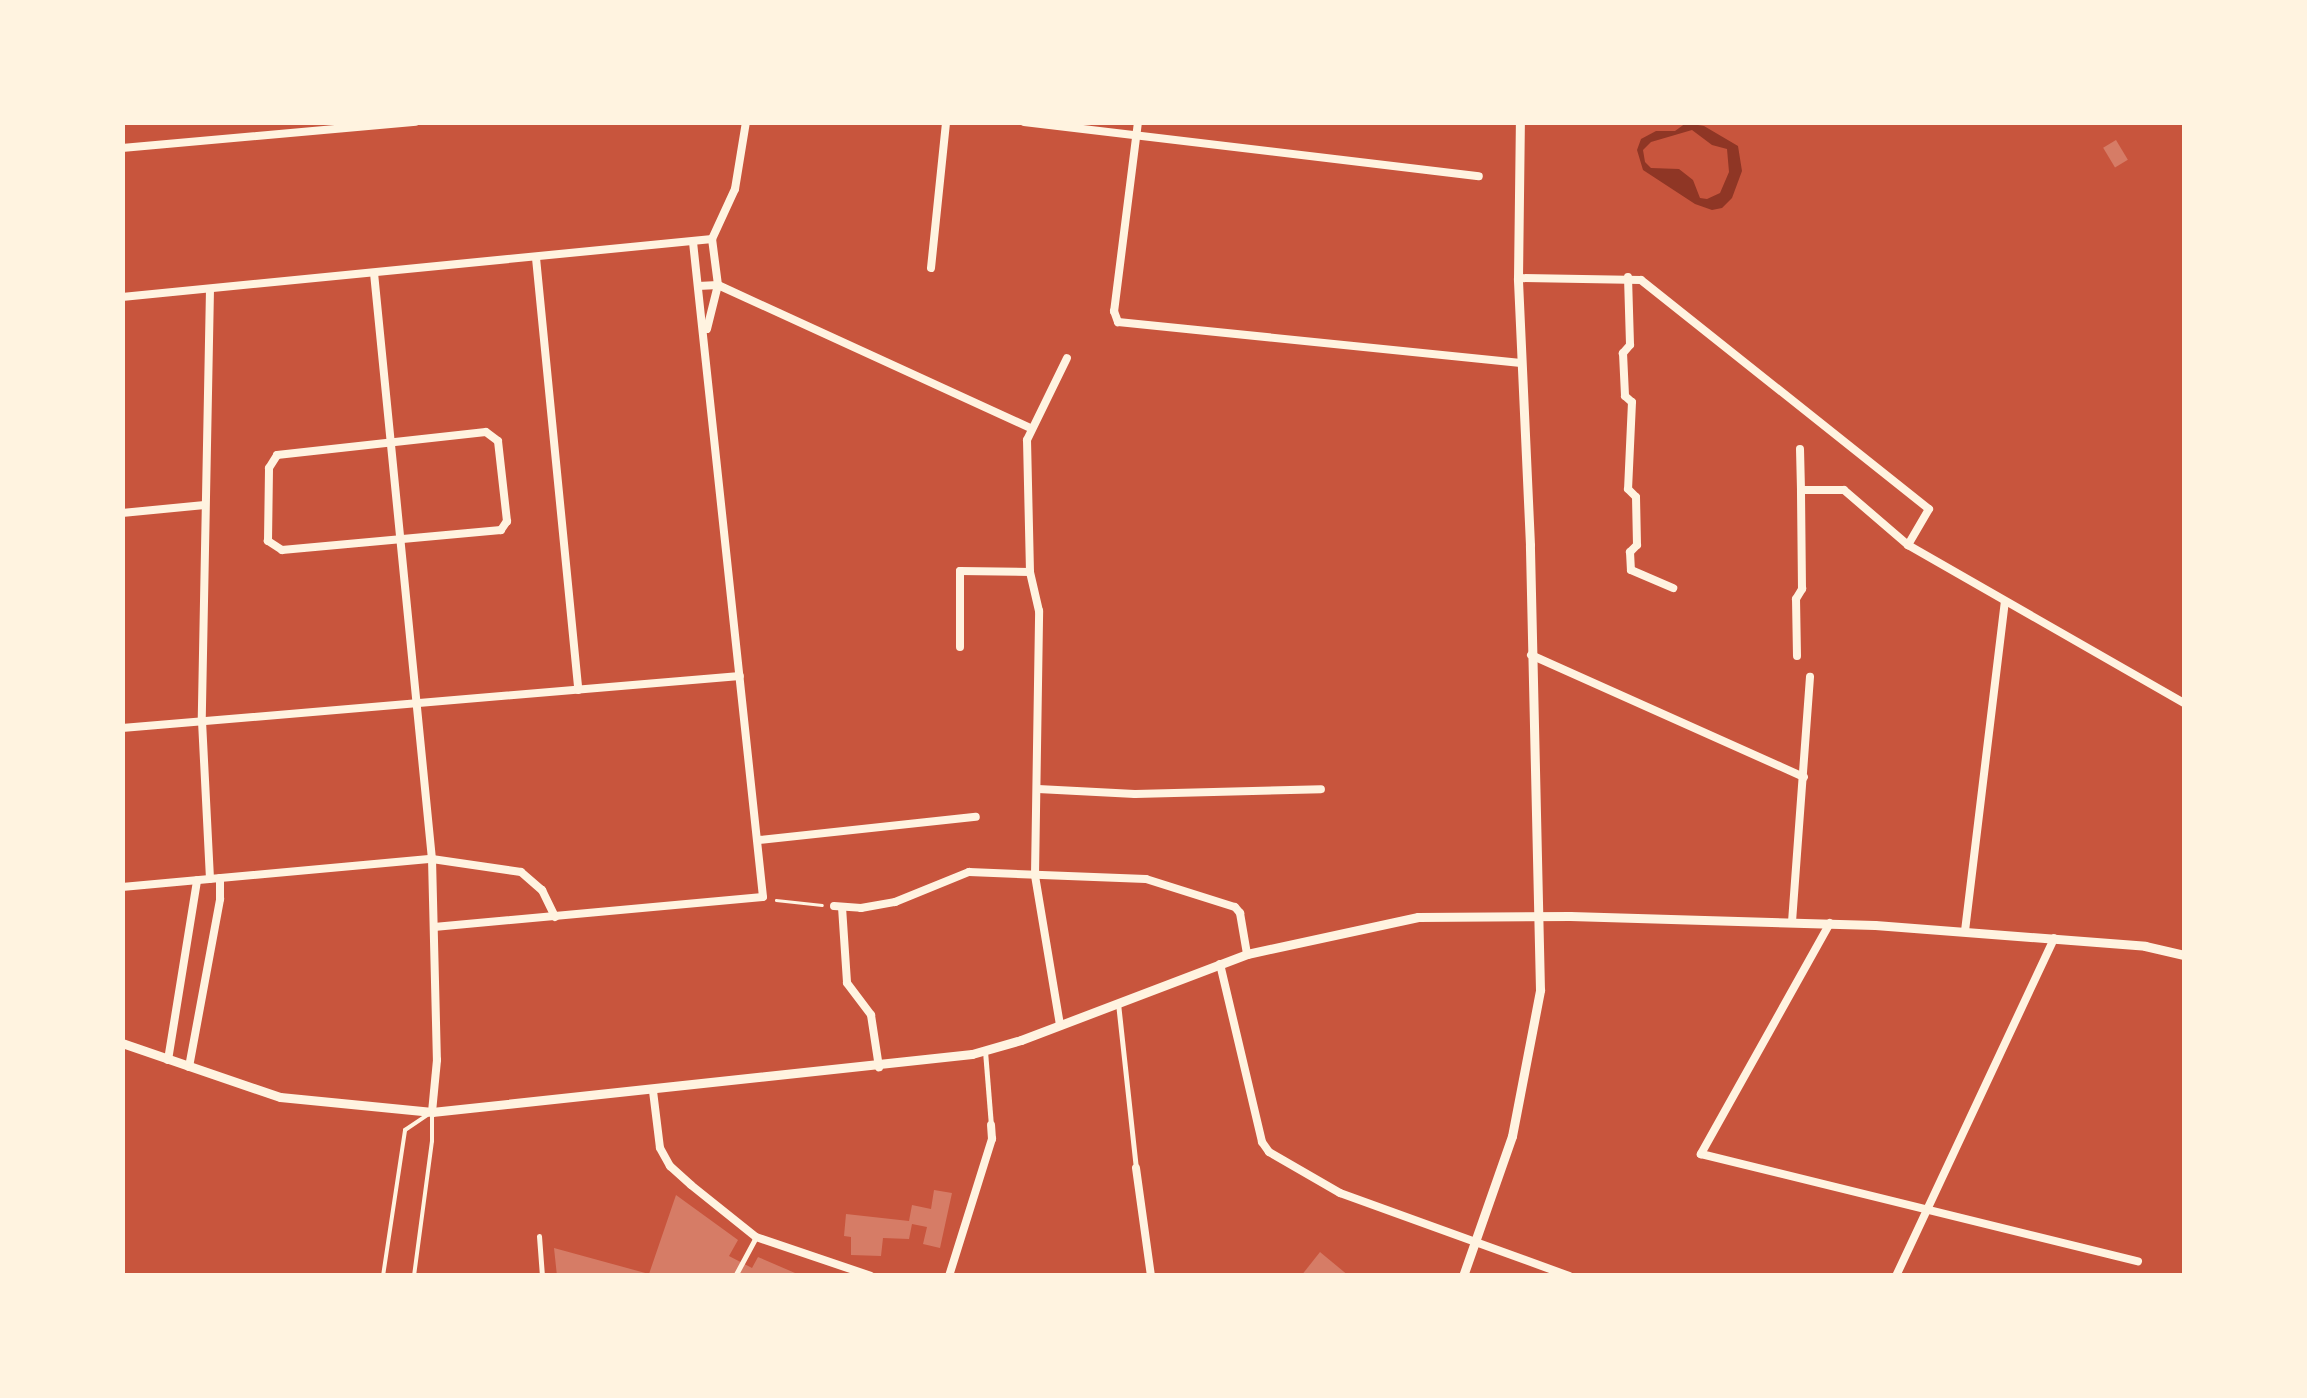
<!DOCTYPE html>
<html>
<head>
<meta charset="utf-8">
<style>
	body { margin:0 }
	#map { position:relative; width:2307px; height:1398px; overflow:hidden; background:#c8553d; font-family:Roboto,sans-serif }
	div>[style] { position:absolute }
	.water>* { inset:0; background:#8f3625 }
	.building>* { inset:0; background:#d67c66; transform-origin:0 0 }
	.path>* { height:2.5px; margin:-1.25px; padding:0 1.25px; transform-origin:1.25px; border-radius:1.25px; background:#fff3e0 }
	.service>* { height:4px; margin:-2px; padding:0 2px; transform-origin:2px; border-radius:2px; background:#fff3e0 }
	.pedestrian>* { height:5px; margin:-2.5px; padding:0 2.5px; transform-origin:2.5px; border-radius:2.5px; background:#fff3e0 }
	.minor>* { height:8px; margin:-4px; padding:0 4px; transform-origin:4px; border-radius:4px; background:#fff3e0 }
	.tertiary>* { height:9px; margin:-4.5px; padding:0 4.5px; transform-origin:4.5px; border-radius:4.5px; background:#fff3e0 }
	span { translate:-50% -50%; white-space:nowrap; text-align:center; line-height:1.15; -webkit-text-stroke:10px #fff3e0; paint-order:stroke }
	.frame { position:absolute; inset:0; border:125px solid #fff3e0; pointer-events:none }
</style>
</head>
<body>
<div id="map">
	<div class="water">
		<div style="clip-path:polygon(evenodd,1686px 123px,1704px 126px,1738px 146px,1742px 171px,1732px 198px,1722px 208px,1712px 210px,1695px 204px,1643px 170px,1637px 150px,1641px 139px,1656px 131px,1675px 131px,1686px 123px,1692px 130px,1712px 145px,1727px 149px,1729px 172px,1720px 193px,1707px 199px,1700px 198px,1693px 180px,1679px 169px,1651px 168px,1645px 162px,1643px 150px,1651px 142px,1692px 130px)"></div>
	</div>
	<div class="building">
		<div style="left:2116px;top:140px;width:23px;height:15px;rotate:59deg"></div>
		<div style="clip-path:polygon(934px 1190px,952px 1193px,940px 1248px,923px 1244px,927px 1227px,912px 1224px,909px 1239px,883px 1238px,881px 1256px,851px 1255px,851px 1237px,844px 1236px,846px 1214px,909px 1221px,912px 1205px,931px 1209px)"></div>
		<div style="clip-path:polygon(676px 1195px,738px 1240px,729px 1256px,752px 1268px,758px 1257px,802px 1276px,557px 1276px,554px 1248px,649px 1274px)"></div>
		<div style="clip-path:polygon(1320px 1252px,1349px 1276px,1301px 1276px)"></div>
	</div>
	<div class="path">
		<div style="left:776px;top:900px;width:46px;rotate:6.2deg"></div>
	</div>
	<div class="service">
		<div style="left:383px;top:1276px;width:148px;rotate:-81.4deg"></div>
		<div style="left:405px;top:1130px;width:32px;rotate:-34deg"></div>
		<div style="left:432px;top:1112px;width:29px;rotate:90deg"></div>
		<div style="left:432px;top:1141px;width:136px;rotate:97.6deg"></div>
	</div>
	<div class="pedestrian">
		<div style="left:1118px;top:1003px;width:166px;rotate:83.8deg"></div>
		<div style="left:985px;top:1051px;width:74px;rotate:85.4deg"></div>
		<div style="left:539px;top:1236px;width:40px;rotate:85.7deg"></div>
		<div style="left:735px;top:1276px;width:44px;rotate:-61.7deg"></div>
	</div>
	<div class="minor">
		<div style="left:1024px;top:122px;width:458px;rotate:6.8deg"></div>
		<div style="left:1138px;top:122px;width:191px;rotate:97.2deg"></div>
		<div style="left:1114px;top:311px;width:12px;rotate:70deg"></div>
		<div style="left:1118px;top:322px;width:405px;rotate:5.8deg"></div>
		<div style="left:122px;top:148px;width:295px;rotate:-5.1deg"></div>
		<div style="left:712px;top:239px;width:55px;rotate:-65.3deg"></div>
		<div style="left:735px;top:189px;width:68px;rotate:-80.7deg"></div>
		<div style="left:536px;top:258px;width:434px;rotate:84.4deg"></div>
		<div style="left:931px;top:268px;width:147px;rotate:-84.1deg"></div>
		<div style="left:374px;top:273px;width:589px;rotate:84.35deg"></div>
		<div style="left:432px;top:859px;width:201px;rotate:88.6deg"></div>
		<div style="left:437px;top:1060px;width:52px;rotate:95.5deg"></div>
		<div style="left:1628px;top:277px;width:68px;rotate:88.3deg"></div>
		<div style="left:1630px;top:345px;width:11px;rotate:131deg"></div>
		<div style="left:1623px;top:353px;width:43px;rotate:87.3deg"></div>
		<div style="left:1625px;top:396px;width:9px;rotate:41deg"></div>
		<div style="left:1632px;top:402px;width:87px;rotate:92.6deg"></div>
		<div style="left:1628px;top:489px;width:11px;rotate:45deg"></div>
		<div style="left:1636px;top:497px;width:48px;rotate:88.8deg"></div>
		<div style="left:1637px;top:545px;width:10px;rotate:135deg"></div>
		<div style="left:1630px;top:552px;width:18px;rotate:87deg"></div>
		<div style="left:1631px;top:570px;width:46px;rotate:23.2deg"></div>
		<div style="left:1518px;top:278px;width:123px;rotate:0.9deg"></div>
		<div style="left:1641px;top:280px;width:368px;rotate:38.5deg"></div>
		<div style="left:1929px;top:509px;width:42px;rotate:120.3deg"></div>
		<div style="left:698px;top:286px;width:20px;rotate:-3deg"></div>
		<div style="left:718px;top:285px;width:345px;rotate:24.6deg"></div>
		<div style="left:210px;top:289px;width:432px;rotate:91.1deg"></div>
		<div style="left:202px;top:721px;width:158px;rotate:87.1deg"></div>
		<div style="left:122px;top:297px;width:593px;rotate:-5.61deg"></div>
		<div style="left:707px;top:329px;width:45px;rotate:-76deg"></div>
		<div style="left:718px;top:285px;width:46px;rotate:-97.4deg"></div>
		<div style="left:486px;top:432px;width:15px;rotate:37deg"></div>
		<div style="left:498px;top:441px;width:81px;rotate:83.6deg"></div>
		<div style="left:507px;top:521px;width:11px;rotate:124deg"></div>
		<div style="left:501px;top:530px;width:220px;rotate:174.8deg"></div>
		<div style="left:282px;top:550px;width:17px;rotate:-147deg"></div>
		<div style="left:268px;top:541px;width:73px;rotate:-89.2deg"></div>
		<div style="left:269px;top:468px;width:15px;rotate:-58deg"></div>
		<div style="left:277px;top:455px;width:210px;rotate:-6.3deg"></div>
		<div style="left:1800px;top:449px;width:41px;rotate:88.6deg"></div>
		<div style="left:1801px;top:490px;width:43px"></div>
		<div style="left:1844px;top:490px;width:84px;rotate:40.7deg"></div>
		<div style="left:1908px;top:545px;width:318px;rotate:29.8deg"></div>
		<div style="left:122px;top:513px;width:83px;rotate:-5.5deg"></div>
		<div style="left:960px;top:647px;width:76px;rotate:-90deg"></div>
		<div style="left:960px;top:571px;width:70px;rotate:0.8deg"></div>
		<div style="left:1531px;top:655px;width:299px;rotate:24.1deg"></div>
		<div style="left:1797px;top:656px;width:57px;rotate:-91deg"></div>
		<div style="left:1796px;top:599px;width:12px;rotate:-59deg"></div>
		<div style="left:1802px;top:589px;width:99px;rotate:-90.6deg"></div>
		<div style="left:122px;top:728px;width:620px;rotate:-4.81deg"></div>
		<div style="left:1038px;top:789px;width:97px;rotate:3deg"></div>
		<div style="left:1135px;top:794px;width:186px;rotate:-1.5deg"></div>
		<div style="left:759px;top:840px;width:218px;rotate:-6.1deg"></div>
		<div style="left:122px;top:887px;width:311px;rotate:-5.2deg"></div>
		<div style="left:432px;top:859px;width:90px;rotate:8.3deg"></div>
		<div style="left:521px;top:872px;width:28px;rotate:41deg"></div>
		<div style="left:542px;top:890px;width:30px;rotate:64deg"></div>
		<div style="left:834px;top:906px;width:27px;rotate:4deg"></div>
		<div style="left:861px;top:908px;width:35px;rotate:-10deg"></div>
		<div style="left:895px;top:902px;width:80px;rotate:-22.1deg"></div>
		<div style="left:969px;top:872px;width:177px;rotate:2.3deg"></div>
		<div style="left:1146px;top:879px;width:93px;rotate:17.5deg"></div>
		<div style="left:1235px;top:907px;width:8px;rotate:50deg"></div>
		<div style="left:1240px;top:913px;width:42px;rotate:80.3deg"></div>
		<div style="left:842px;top:907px;width:76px;rotate:86.2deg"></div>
		<div style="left:847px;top:983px;width:40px;rotate:53deg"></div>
		<div style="left:871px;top:1015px;width:53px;rotate:81.3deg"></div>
		<div style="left:1792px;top:922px;width:246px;rotate:-85.8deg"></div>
		<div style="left:1830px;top:923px;width:265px;rotate:119.2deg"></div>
		<div style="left:1701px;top:1154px;width:450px;rotate:13.8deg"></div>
		<div style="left:434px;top:927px;width:330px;rotate:-5.2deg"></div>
		<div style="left:763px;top:897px;width:659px;rotate:-96.1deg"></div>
		<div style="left:1965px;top:931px;width:331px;rotate:-83.1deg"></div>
		<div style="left:1220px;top:964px;width:183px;rotate:76.7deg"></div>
		<div style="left:1262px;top:1142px;width:12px;rotate:55deg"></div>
		<div style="left:1269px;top:1152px;width:82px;rotate:30deg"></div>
		<div style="left:1340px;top:1193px;width:244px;rotate:19.9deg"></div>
		<div style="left:1060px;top:1025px;width:152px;rotate:-99.5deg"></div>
		<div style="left:1035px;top:875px;width:264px;rotate:-89.1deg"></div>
		<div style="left:1039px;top:611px;width:40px;rotate:-103deg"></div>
		<div style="left:1030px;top:572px;width:132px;rotate:-91.3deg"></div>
		<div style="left:1027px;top:440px;width:91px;rotate:-64deg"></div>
		<div style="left:168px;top:1060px;width:182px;rotate:-80.8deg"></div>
		<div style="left:189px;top:1067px;width:171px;rotate:-79.5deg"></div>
		<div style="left:220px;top:899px;width:21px;rotate:-90deg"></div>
		<div style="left:653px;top:1091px;width:57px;rotate:83deg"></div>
		<div style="left:660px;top:1148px;width:21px;rotate:61deg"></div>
		<div style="left:670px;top:1166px;width:28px;rotate:42deg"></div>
		<div style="left:691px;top:1185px;width:83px;rotate:38.7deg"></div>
		<div style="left:756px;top:1237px;width:121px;rotate:18.7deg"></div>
		<div style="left:1136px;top:1168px;width:109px;rotate:82.1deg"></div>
		<div style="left:949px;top:1276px;width:144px;rotate:-72.6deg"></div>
		<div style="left:992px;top:1139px;width:14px;rotate:-94deg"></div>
		<div style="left:1896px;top:1276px;width:373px;rotate:-64.9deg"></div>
	</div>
	<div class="tertiary">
		<div style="left:122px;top:1043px;width:167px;rotate:18.9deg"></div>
		<div style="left:280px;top:1097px;width:153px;rotate:5.6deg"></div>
		<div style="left:432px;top:1112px;width:543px;rotate:-6.13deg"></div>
		<div style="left:972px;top:1054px;width:51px;rotate:-15.9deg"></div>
		<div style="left:1021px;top:1040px;width:242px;rotate:-20.8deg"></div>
		<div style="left:1247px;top:954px;width:175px;rotate:-12.2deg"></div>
		<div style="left:1418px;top:917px;width:152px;rotate:-0.4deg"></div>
		<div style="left:1570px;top:916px;width:305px;rotate:1.7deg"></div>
		<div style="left:1875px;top:925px;width:271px;rotate:4.4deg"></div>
		<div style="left:2145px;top:946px;width:40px;rotate:13deg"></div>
		<div style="left:1463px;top:1276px;width:148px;rotate:-70.7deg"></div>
		<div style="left:1512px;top:1136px;width:149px;rotate:-79.1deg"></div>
		<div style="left:1540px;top:990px;width:445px;rotate:-91.3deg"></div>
		<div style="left:1530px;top:545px;width:267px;rotate:-92.6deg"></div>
		<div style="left:1518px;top:278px;width:156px;rotate:-89.3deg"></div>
	</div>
	<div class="frame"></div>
</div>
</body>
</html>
